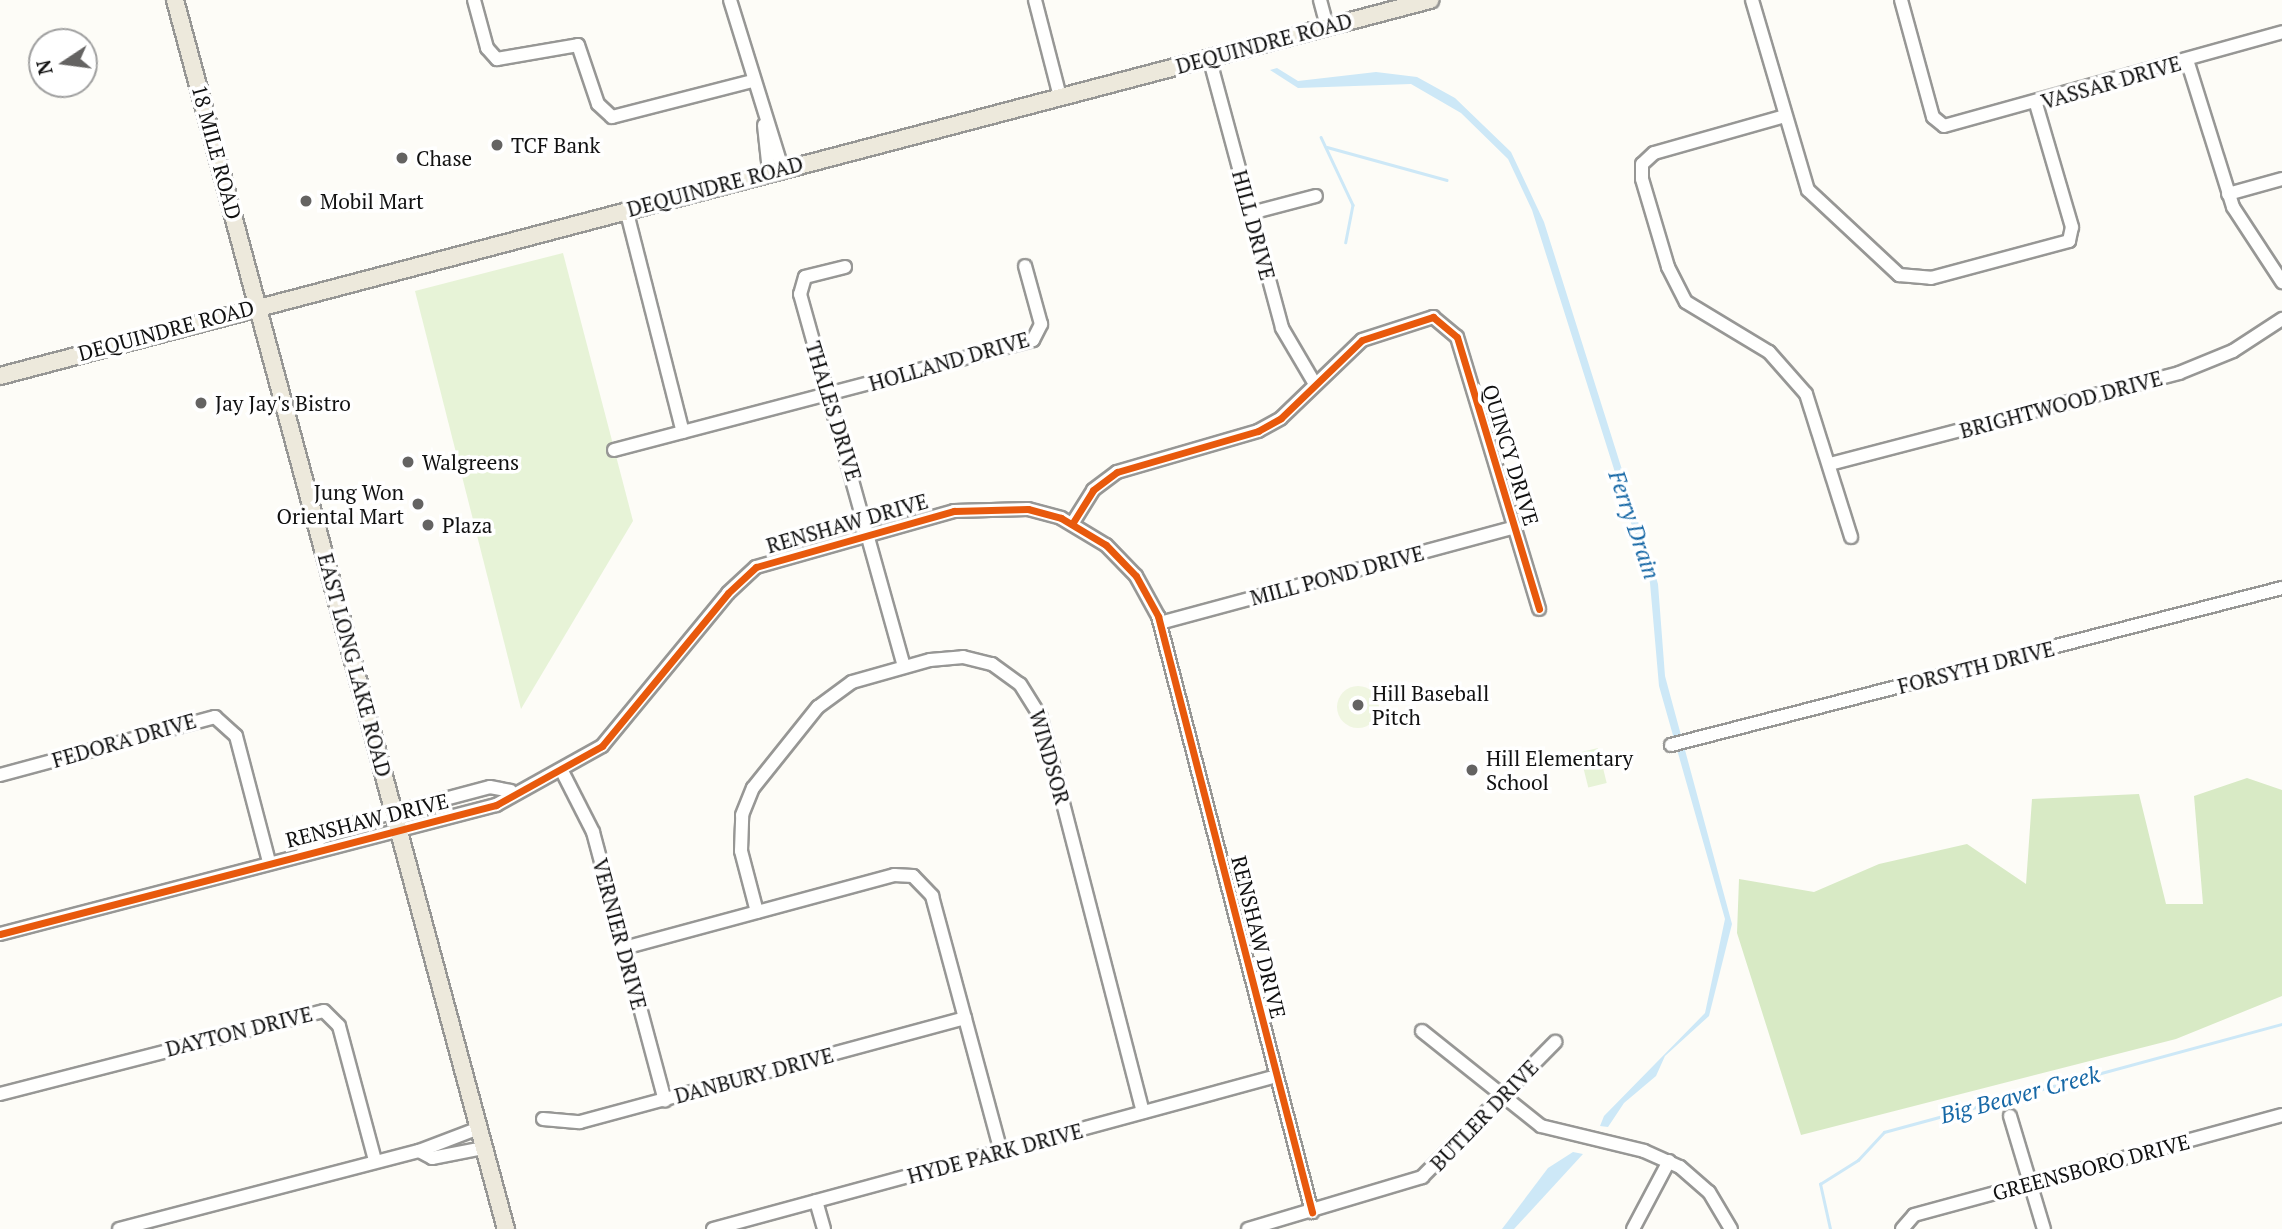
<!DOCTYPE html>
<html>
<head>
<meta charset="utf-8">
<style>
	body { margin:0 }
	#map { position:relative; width:2282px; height:1229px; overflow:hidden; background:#fdfcf7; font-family:"PT Serif",serif }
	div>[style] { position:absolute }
	.green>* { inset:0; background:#e7f3d7; transform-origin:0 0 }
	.forest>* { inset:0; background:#d8eac5 }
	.pitch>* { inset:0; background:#f0f6e1 }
	.round { border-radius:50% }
	.water>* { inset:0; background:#cde8f7 }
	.stream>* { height:2.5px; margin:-1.25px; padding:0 1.25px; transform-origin:1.25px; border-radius:1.25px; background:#cde8f7 }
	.roads { filter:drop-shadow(2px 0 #979795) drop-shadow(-2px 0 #979795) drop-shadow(0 2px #979795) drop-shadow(0 -2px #979795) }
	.minor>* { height:12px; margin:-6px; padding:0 6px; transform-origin:6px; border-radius:6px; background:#fffffe }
	.major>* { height:16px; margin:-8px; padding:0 8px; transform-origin:8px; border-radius:8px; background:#ede9dc }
	.cycleway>* { height:7px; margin:-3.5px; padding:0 3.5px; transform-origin:3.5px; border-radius:3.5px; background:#e8590c }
	.dots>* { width:19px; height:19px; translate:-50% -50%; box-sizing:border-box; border:4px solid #fff; border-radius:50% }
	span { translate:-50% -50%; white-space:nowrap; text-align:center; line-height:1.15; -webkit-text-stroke:7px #fff; paint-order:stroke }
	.street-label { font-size:21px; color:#111 }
	.poi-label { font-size:21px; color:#111 }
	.left { translate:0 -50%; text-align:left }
	.right { translate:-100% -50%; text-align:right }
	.water-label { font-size:23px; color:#1768a6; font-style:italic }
	.north { position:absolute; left:28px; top:28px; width:70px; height:70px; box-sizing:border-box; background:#fff; border:2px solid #a0a0a0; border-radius:50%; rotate:257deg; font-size:19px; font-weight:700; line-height:28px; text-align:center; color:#111 }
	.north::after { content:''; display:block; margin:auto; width:24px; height:32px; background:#646362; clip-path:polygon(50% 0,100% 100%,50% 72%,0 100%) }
</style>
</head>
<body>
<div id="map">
	<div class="green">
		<div style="clip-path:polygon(563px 253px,633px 521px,521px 709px,415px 291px)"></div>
		<div style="left:1598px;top:748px;width:36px;height:19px;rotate:76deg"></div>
	</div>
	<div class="forest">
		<div style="clip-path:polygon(2247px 778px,2282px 790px,2282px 996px,2176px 1039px,1801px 1135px,1737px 933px,1739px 879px,1814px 892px,1879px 864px,1967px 844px,2026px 884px,2032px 799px,2139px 794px,2166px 904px,2203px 904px,2194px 796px)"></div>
	</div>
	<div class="pitch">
		<div class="round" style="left:1337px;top:686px;width:42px;height:42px"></div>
	</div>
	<div class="water">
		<div style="clip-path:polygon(1277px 68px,1298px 81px,1376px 72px,1417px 77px,1455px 98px,1511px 152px,1544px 222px,1658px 584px,1665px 676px,1732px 924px,1709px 1016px,1665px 1056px,1656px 1076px,1624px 1103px,1608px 1127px,1600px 1126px,1604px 1116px,1705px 1013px,1725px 919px,1659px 686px,1650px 583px,1532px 210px,1508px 159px,1461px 113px,1411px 84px,1298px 88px,1270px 70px)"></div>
		<div style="clip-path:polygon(1573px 1152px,1583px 1154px,1514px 1229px,1502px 1229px,1548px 1168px)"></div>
	</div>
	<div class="stream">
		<div style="left:1321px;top:137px;width:75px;rotate:64.8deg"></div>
		<div style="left:1353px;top:205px;width:38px;rotate:101deg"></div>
		<div style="left:1327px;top:147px;width:124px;rotate:15.4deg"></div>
		<div style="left:1830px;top:1229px;width:46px;rotate:-102.5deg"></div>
		<div style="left:1820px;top:1184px;width:45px;rotate:-32.3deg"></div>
		<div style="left:1858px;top:1160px;width:38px;rotate:-47deg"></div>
		<div style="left:1884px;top:1132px;width:412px;rotate:-15.2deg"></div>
	</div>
	<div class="roads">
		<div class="minor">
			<div style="left:474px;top:0;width:50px;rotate:74.8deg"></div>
			<div style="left:487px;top:48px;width:15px;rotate:48deg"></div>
			<div style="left:497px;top:59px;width:82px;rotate:-9.8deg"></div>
			<div style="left:578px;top:45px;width:62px;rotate:71.3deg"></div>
			<div style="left:598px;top:104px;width:19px;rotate:43deg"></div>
			<div style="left:612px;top:117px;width:145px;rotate:-14.4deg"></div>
			<div style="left:730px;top:0;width:176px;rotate:72.8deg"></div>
			<div style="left:1035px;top:0;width:100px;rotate:75.5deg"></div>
			<div style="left:1320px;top:0;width:28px;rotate:75deg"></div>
			<div style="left:1752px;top:0;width:198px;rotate:73.6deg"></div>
			<div style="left:1808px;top:190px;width:125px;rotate:43deg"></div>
			<div style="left:1899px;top:275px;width:32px;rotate:5deg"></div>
			<div style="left:1931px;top:278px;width:143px;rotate:-15deg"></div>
			<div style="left:2069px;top:241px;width:14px;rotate:-78deg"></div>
			<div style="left:2072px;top:227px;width:128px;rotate:-106.3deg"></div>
			<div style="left:1901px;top:0;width:121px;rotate:74.7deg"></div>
			<div style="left:1933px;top:117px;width:14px;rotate:39deg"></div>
			<div style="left:1944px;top:126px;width:351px;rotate:-15.5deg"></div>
			<div style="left:1209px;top:57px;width:281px;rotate:74.9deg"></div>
			<div style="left:1282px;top:328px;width:65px;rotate:59.5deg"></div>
			<div style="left:2187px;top:60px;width:154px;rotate:72.6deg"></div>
			<div style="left:2233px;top:207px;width:90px;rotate:56.8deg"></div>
			<div style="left:1785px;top:116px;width:136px;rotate:164.2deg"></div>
			<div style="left:1654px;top:153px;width:16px;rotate:137deg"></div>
			<div style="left:1642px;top:164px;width:15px;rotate:90deg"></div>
			<div style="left:1642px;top:179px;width:92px;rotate:73.5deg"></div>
			<div style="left:1668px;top:267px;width:39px;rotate:63deg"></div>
			<div style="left:1686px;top:302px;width:97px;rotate:31.1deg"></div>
			<div style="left:1769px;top:352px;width:56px;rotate:48.6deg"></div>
			<div style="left:1806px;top:394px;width:150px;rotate:72.5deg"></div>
			<div style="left:764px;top:125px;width:46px;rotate:83.8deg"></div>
			<div style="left:2228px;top:194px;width:56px;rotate:-15.5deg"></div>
			<div style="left:626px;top:209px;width:230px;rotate:75.7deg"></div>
			<div style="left:1251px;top:213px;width:67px;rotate:-14.7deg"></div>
			<div style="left:845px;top:267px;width:41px;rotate:166deg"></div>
			<div style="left:805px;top:277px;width:18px;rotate:106deg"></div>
			<div style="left:800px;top:294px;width:387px;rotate:74.4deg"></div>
			<div style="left:614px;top:450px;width:433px;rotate:-14.7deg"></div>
			<div style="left:1033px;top:340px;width:18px;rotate:-63deg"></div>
			<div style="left:1041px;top:324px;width:60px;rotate:-105.4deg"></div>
			<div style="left:1830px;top:464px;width:361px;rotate:-14.6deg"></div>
			<div style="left:2179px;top:373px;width:58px;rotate:-22.2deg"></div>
			<div style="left:2233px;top:351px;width:59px;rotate:-33.1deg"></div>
			<div style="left:1072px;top:524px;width:40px;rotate:-58deg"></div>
			<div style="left:1093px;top:490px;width:30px;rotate:-37deg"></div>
			<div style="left:1117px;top:472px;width:147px;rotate:-16.2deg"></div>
			<div style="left:1258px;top:431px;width:26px;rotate:-29deg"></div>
			<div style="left:1281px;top:418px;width:112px;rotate:-43.9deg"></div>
			<div style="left:1362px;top:340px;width:75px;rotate:-17.9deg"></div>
			<div style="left:1433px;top:317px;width:31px;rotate:40deg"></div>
			<div style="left:1457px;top:337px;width:284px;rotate:73.2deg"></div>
			<div style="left:1160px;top:623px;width:368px;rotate:-15.1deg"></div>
			<div style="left:1671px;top:745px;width:631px;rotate:-14.41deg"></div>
			<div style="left:563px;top:773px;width:66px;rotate:63deg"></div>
			<div style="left:593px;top:832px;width:278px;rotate:75deg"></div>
			<div style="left:0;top:775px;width:223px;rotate:-15.1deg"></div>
			<div style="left:215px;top:717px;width:28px;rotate:42deg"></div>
			<div style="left:236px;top:736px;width:130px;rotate:75.3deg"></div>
			<div style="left:303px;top:852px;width:37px;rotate:-38deg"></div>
			<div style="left:332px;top:829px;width:163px;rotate:-14.9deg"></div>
			<div style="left:490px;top:787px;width:21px;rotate:11deg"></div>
			<div style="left:757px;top:912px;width:63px;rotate:-104.7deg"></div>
			<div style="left:741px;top:851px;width:36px;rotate:-88deg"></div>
			<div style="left:742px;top:815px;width:29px;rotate:-68deg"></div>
			<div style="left:753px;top:788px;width:104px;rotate:-51.3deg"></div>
			<div style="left:818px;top:707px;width:42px;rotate:-36.3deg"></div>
			<div style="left:852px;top:682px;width:81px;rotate:-15.8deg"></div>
			<div style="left:930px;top:660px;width:33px;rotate:-5deg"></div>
			<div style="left:963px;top:657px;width:30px;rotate:14deg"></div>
			<div style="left:992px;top:664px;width:34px;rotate:36deg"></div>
			<div style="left:1020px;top:684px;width:40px;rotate:58deg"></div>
			<div style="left:1041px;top:718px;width:407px;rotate:75.5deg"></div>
			<div style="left:0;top:934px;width:513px;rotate:-14.58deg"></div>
			<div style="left:496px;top:805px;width:121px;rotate:-29.1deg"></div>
			<div style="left:602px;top:746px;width:198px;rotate:-50.5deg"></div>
			<div style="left:728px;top:593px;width:38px;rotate:-43deg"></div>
			<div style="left:756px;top:567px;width:206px;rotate:-15.8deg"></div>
			<div style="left:954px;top:511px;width:74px;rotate:-1.5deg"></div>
			<div style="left:1028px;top:509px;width:34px;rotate:15deg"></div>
			<div style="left:1061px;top:518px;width:52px;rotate:31deg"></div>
			<div style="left:1106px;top:545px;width:43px;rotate:45.9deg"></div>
			<div style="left:1136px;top:576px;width:46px;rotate:61.2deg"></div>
			<div style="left:1158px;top:616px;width:616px;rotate:75.51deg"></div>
			<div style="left:624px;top:948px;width:280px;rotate:-15.1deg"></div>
			<div style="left:894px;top:875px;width:19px;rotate:3deg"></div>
			<div style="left:913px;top:876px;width:28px;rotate:46deg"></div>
			<div style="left:932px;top:896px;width:264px;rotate:74.9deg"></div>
			<div style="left:1422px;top:1031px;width:152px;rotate:38.6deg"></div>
			<div style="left:1541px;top:1126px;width:106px;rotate:13.6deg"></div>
			<div style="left:1644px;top:1151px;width:39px;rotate:24deg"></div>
			<div style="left:1680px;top:1167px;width:38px;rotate:41deg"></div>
			<div style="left:1709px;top:1192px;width:43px;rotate:59.3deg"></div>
			<div style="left:0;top:1094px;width:334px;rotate:-14.4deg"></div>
			<div style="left:324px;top:1011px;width:21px;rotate:45deg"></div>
			<div style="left:339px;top:1026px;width:139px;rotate:75deg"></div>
			<div style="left:2010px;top:1116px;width:118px;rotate:73.3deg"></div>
			<div style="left:543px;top:1119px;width:37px;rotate:5deg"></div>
			<div style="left:580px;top:1122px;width:399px;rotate:-15.1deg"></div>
			<div style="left:479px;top:1128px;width:64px;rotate:159deg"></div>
			<div style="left:419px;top:1151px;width:15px;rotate:28deg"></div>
			<div style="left:432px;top:1158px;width:53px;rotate:-10.9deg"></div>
			<div style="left:816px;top:1201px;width:29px;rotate:74deg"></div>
			<div style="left:119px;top:1229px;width:310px;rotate:-14.6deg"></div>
			<div style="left:713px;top:1229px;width:584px;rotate:-15.18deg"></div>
			<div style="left:1248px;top:1229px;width:182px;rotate:-16.6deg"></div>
			<div style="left:1422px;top:1177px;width:190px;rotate:-45.4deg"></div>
			<div style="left:1633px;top:1229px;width:77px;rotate:-62.1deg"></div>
			<div style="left:1902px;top:1229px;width:18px;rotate:-49deg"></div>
			<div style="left:1914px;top:1215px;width:381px;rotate:-15.2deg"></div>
		</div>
		<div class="major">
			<div style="left:175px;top:0;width:1273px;rotate:74.93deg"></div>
			<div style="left:0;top:376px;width:1479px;rotate:-14.73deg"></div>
		</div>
	</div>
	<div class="cycleway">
		<div style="left:1072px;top:524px;width:40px;rotate:-58deg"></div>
		<div style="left:1093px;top:490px;width:30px;rotate:-37deg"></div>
		<div style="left:1117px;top:472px;width:147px;rotate:-16.2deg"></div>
		<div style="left:1258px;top:431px;width:26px;rotate:-29deg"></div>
		<div style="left:1281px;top:418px;width:112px;rotate:-43.9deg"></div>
		<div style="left:1362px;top:340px;width:75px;rotate:-17.9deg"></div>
		<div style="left:1433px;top:317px;width:31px;rotate:40deg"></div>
		<div style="left:1457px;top:337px;width:284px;rotate:73.2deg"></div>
		<div style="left:0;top:934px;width:513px;rotate:-14.58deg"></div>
		<div style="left:496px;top:805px;width:121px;rotate:-29.1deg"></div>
		<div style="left:602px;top:746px;width:198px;rotate:-50.5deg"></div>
		<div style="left:728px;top:593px;width:38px;rotate:-43deg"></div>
		<div style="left:756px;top:567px;width:206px;rotate:-15.8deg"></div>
		<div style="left:954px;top:511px;width:74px;rotate:-1.5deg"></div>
		<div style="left:1028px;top:509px;width:34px;rotate:15deg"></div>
		<div style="left:1061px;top:518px;width:52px;rotate:31deg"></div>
		<div style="left:1106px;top:545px;width:43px;rotate:45.9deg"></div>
		<div style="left:1136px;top:576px;width:46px;rotate:61.2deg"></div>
		<div style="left:1158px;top:616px;width:616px;rotate:75.51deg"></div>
	</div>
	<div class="dots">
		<div style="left:497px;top:145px;background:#646362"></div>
		<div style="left:402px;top:158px;background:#646362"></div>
		<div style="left:306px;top:201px;background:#646362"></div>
		<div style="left:201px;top:403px;background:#646362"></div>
		<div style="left:408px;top:462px;background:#646362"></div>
		<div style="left:418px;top:504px;background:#646362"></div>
		<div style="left:428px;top:525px;background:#646362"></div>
		<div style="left:1358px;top:705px;background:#646362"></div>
		<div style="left:1472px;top:770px;background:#646362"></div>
	</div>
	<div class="street-label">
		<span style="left:1264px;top:43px;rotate:-15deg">DEQUINDRE ROAD</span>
		<span style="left:2111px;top:82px;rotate:-16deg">VASSAR DRIVE</span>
		<span style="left:217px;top:152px;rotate:75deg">18 MILE ROAD</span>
		<span style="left:715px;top:186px;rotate:-15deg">DEQUINDRE ROAD</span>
		<span style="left:1254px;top:225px;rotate:75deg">HILL DRIVE</span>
		<span style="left:166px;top:330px;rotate:-15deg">DEQUINDRE ROAD</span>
		<span style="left:949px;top:361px;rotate:-16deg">HOLLAND DRIVE</span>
		<span style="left:2061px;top:404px;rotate:-15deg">BRIGHTWOOD DRIVE</span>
		<span style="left:834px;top:411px;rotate:73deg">THALES DRIVE</span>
		<span style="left:1511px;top:455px;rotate:73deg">QUINCY DRIVE</span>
		<span style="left:847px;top:523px;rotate:-16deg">RENSHAW DRIVE</span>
		<span style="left:1337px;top:575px;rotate:-15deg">MILL POND DRIVE</span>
		<span style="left:355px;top:665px;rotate:75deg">EAST LONG LAKE ROAD</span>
		<span style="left:1976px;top:667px;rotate:-14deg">FORSYTH DRIVE</span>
		<span style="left:124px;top:740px;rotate:-16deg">FEDORA DRIVE</span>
		<span style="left:1050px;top:757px;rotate:74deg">WINDSOR</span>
		<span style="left:367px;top:820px;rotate:-14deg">RENSHAW DRIVE</span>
		<span style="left:620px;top:934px;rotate:75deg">VERNIER DRIVE</span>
		<span style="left:1259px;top:937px;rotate:76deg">RENSHAW DRIVE</span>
		<span style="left:239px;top:1031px;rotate:-14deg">DAYTON DRIVE</span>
		<span style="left:754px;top:1075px;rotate:-15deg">DANBURY DRIVE</span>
		<span style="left:1484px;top:1115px;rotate:-46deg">BUTLER DRIVE</span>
		<span style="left:995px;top:1153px;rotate:-15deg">HYDE PARK DRIVE</span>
		<span style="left:2091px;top:1167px;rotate:-15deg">GREENSBORO DRIVE</span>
	</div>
	<div class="poi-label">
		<span class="left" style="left:511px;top:145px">TCF Bank</span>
		<span class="left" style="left:416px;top:158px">Chase</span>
		<span class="left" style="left:320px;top:201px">Mobil Mart</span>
		<span class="left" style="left:215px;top:403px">Jay Jay's Bistro</span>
		<span class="left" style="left:422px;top:462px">Walgreens</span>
		<span class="right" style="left:404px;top:504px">Jung Won<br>Oriental Mart</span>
		<span class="left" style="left:442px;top:525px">Plaza</span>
		<span class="left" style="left:1372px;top:705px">Hill Baseball<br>Pitch</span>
		<span class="left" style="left:1486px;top:770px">Hill Elementary<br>School</span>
	</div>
	<div class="water-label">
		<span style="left:1634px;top:525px;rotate:71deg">Ferry Drain</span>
		<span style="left:2020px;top:1095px;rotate:-15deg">Big Beaver Creek</span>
	</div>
	<div class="north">N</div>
</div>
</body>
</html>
